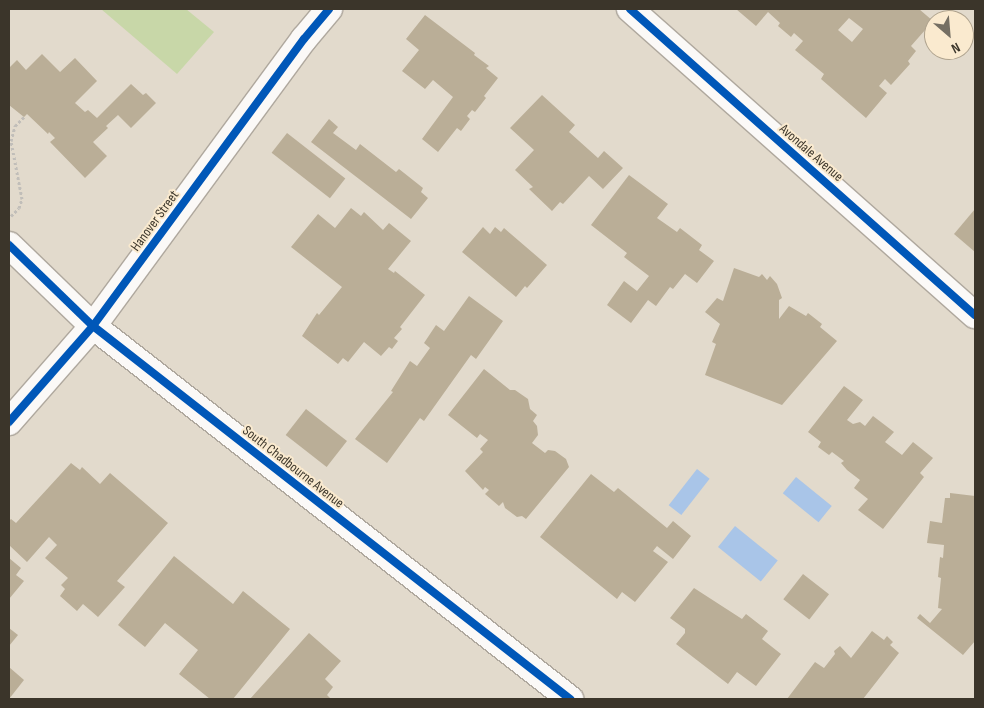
<!DOCTYPE html>
<html>
<head>
<meta charset="utf-8">
<style>
	body { margin:0 }
	#map { position:relative; width:984px; height:708px; overflow:hidden; background:#e2dacc; font-family:"Sofia Sans Condensed",sans-serif }
	div>[style] { position:absolute }
	.green>* { inset:0; background:#c8d7a8 }
	.water>* { inset:0; background:#a9c5e8; transform-origin:0 0 }
	.building>* { inset:0; background:#baae97; transform-origin:0 0 }
	.path>* { height:3px; margin-top:-1.5px; transform-origin:0; background:repeating-linear-gradient(90deg,#c1beb9 0 2.5px,transparent 0 5px) }
	.roads { filter:drop-shadow(1px 0 #afa89e) drop-shadow(-1px 0 #afa89e) drop-shadow(0 1px #afa89e) drop-shadow(0 -1px #afa89e) }
	.street>* { height:26px; margin:-13px; padding:0 13px; transform-origin:13px; border-radius:13px; background:#fbf9f7 }
	.cycleway>* { height:8px; margin:-4px; padding:0 4px; transform-origin:4px; border-radius:4px; background:#0057b8 }
	span { translate:-50% -50%; white-space:nowrap; text-align:center; line-height:1.15; -webkit-text-stroke:4px #faeacf; paint-order:stroke }
	.street-label { font-size:14px; color:#3b352a }
	.frame { position:absolute; inset:0; border:10px solid #3b352a; pointer-events:none }
	.north { position:absolute; left:924px; top:10px; width:50px; height:50px; box-sizing:border-box; background:#faeacf; border:1px solid #aea28d; border-radius:50%; rotate:153deg; font-size:14px; font-weight:700; line-height:20px; text-align:center; color:#3b352a }
	.north::after { content:''; display:block; margin:auto; width:18px; height:22px; background:#756f63; clip-path:polygon(50% 0,100% 100%,50% 72%,0 100%) }
</style>
</head>
<body>
<div id="map">
	<div class="green">
		<div style="clip-path:polygon(101px 9px,186px 9px,214px 32px,177px 74px)"></div>
	</div>
	<div class="water">
		<div style="left:697px;top:469px;width:16px;height:46px;rotate:38deg"></div>
		<div style="left:796px;top:477px;width:46px;height:21px;rotate:39deg"></div>
		<div style="left:735px;top:526px;width:55px;height:27px;rotate:39deg"></div>
	</div>
	<div class="building">
		<div style="clip-path:polygon(evenodd,736px 9px,919px 9px,933px 21px,911px 46px,916px 51px,908px 61px,910px 64px,891px 85px,885px 79px,879px 86px,887px 93px,866px 118px,821px 79px,824px 74px,795px 50px,803px 41px,794px 33px,791px 37px,778px 26px,780px 23px,768px 12px,756px 26px,736px 9px,849px 18px,863px 29px,852px 42px,838px 30px,849px 18px)"></div>
		<div style="clip-path:polygon(425px 15px,475px 53px,474px 55px,489px 66px,486px 68px,498px 78px,484px 96px,486px 98px,475px 112px,472px 110px,467px 116px,470px 119px,461px 131px,457px 128px,438px 152px,422px 139px,453px 97px,433px 80px,425px 89px,402px 71px,419px 50px,406px 39px)"></div>
		<div style="clip-path:polygon(42px 54px,60px 72px,75px 58px,97px 81px,75px 103px,85px 112px,88px 110px,97px 118px,131px 84px,143px 95px,146px 93px,156px 103px,131px 128px,118px 115px,106px 126px,108px 128px,93px 142px,107px 156px,85px 178px,50px 142px,55px 138px,49px 132px,48px 134px,27px 114px,24px 117px,9px 105px,9px 68px,17px 60px,26px 70px)"></div>
		<div style="clip-path:polygon(542px 95px,575px 125px,569px 132px,598px 158px,604px 151px,623px 168px,603px 189px,589px 176px,563px 204px,560px 202px,552px 211px,529px 189px,533px 187px,515px 170px,534px 150px,510px 128px)"></div>
		<div style="clip-path:polygon(329px 119px,338px 127px,333px 133px,356px 150px,360px 144px,396px 172px,399px 169px,423px 188px,421px 192px,428px 198px,411px 219px,311px 142px)"></div>
		<div style="left:287px;top:133px;width:74px;height:25px;rotate:38deg"></div>
		<div style="clip-path:polygon(629px 175px,668px 204px,657px 218px,677px 232px,680px 228px,702px 245px,699px 250px,714px 261px,697px 283px,685px 274px,673px 289px,670px 287px,656px 306px,648px 300px,631px 323px,607px 305px,624px 281px,637px 291px,649px 276px,624px 257px,627px 253px,591px 225px)"></div>
		<div style="clip-path:polygon(351px 208px,361px 216px,364px 212px,383px 230px,389px 223px,411px 241px,388px 269px,394px 273px,395px 271px,425px 295px,400px 327px,402px 329px,394px 338px,398px 341px,392px 349px,389px 347px,381px 356px,364px 342px,348px 362px,343px 358px,338px 364px,302px 336px,317px 313px,319px 315px,342px 287px,291px 247px,318px 214px,335px 228px)"></div>
		<div style="clip-path:polygon(975px 209px,975px 252px,954px 234px)"></div>
		<div style="clip-path:polygon(483px 227px,490px 234px,495px 227px,501px 232px,504px 228px,547px 265px,527px 288px,525px 286px,516px 297px,462px 252px)"></div>
		<div style="clip-path:polygon(734px 268px,759px 277px,762px 274px,767px 280px,770px 276px,777px 284px,782px 298px,779px 300px,779px 319px,789px 306px,806px 316px,808px 313px,822px 324px,820px 327px,837px 341px,782px 405px,705px 375px,716px 344px,712px 342px,720px 324px,705px 312px,717px 298px,723px 301px)"></div>
		<div style="clip-path:polygon(469px 296px,503px 321px,476px 359px,471px 355px,424px 421px,420px 418px,387px 463px,355px 439px,393px 392px,391px 391px,410px 361px,417px 366px,430px 348px,424px 343px,436px 325px,444px 331px)"></div>
		<div style="clip-path:polygon(484px 369px,510px 390px,515px 390px,528px 399px,530px 409px,537px 415px,533px 421px,537px 426px,538px 435px,532px 443px,545px 453px,548px 450px,555px 451px,566px 459px,569px 467px,526px 519px,522px 516px,517px 517px,505px 508px,503px 502px,499px 506px,485px 494px,489px 490px,485px 487px,483px 490px,465px 471px,483px 452px,480px 449px,488px 440px,480px 434px,477px 438px,448px 415px)"></div>
		<div style="clip-path:polygon(844px 386px,863px 400px,847px 420px,853px 424px,860px 422px,865px 426px,873px 416px,894px 432px,885px 442px,902px 455px,913px 442px,933px 458px,920px 473px,924px 477px,883px 529px,858px 510px,868px 499px,854px 488px,860px 480px,847px 470px,841px 463px,844px 461px,832px 452px,829px 455px,818px 447px,821px 442px,808px 432px)"></div>
		<div style="left:306px;top:409px;width:52px;height:33px;rotate:38deg"></div>
		<div style="clip-path:polygon(71px 463px,80px 470px,82px 467px,100px 484px,110px 473px,168px 523px,117px 581px,125px 587px,98px 617px,83px 604px,77px 611px,60px 596px,65px 589px,61px 585px,68px 578px,45px 558px,57px 545px,49px 537px,27px 562px,9px 545px,9px 521px,11px 519px,16px 523px)"></div>
		<div style="clip-path:polygon(591px 474px,614px 492px,618px 488px,667px 528px,673px 521px,691px 536px,673px 559px,657px 546px,653px 551px,668px 562px,635px 602px,622px 592px,617px 599px,540px 537px)"></div>
		<div style="clip-path:polygon(950px 493px,975px 496px,975px 641px,963px 655px,917px 618px,920px 614px,930px 623px,942px 609px,938px 608px,941px 578px,938px 577px,940px 557px,943px 558px,944px 545px,927px 543px,930px 521px,942px 523px,945px 498px,950px 498px)"></div>
		<div style="clip-path:polygon(174px 556px,233px 604px,243px 591px,290px 629px,233px 699px,210px 699px,179px 674px,198px 650px,165px 623px,145px 647px,118px 625px)"></div>
		<div style="clip-path:polygon(9px 558px,21px 568px,16px 575px,24px 581px,9px 599px)"></div>
		<div style="left:803px;top:574px;width:33px;height:32px;rotate:38deg"></div>
		<div style="clip-path:polygon(694px 588px,742px 619px,746px 614px,768px 631px,762px 639px,781px 654px,756px 686px,737px 672px,728px 684px,676px 644px,685px 633px,685px 629px,670px 618px)"></div>
		<div style="clip-path:polygon(9px 628px,18px 635px,9px 646px)"></div>
		<div style="clip-path:polygon(872px 631px,884px 640px,887px 636px,893px 642px,890px 645px,899px 653px,863px 699px,787px 699px,815px 662px,824px 668px,835px 654px,834px 651px,840px 646px,851px 658px)"></div>
		<div style="clip-path:polygon(309px 633px,341px 661px,325px 679px,333px 687px,327px 695px,331px 699px,250px 699px)"></div>
		<div style="clip-path:polygon(9px 667px,24px 680px,9px 699px)"></div>
	</div>
	<div class="path">
		<div style="left:11px;top:216px;width:11px;rotate:-45deg"></div>
		<div style="left:19px;top:208px;width:9px;rotate:-72deg"></div>
		<div style="left:22px;top:199px;width:59px;rotate:-100.7deg"></div>
		<div style="left:11px;top:141px;width:16px;rotate:-75deg"></div>
		<div style="left:15px;top:126px;width:13px;rotate:-45deg"></div>
	</div>
	<div class="roads">
		<div class="street">
			<div style="left:630px;top:9px;width:461px;rotate:41.6deg"></div>
			<div style="left:9px;top:245px;width:117px;rotate:44deg"></div>
			<div style="left:93px;top:326px;width:606px;rotate:38.02deg"></div>
			<div style="left:9px;top:422px;width:128px;rotate:-48.8deg"></div>
			<div style="left:93px;top:326px;width:356px;rotate:-53.7deg"></div>
			<div style="left:304px;top:39px;width:39px;rotate:-50deg"></div>
		</div>
	</div>
	<div class="cycleway">
		<div style="left:630px;top:9px;width:461px;rotate:41.6deg"></div>
		<div style="left:9px;top:245px;width:117px;rotate:44deg"></div>
		<div style="left:93px;top:326px;width:606px;rotate:38.02deg"></div>
		<div style="left:9px;top:422px;width:128px;rotate:-48.8deg"></div>
		<div style="left:93px;top:326px;width:356px;rotate:-53.7deg"></div>
		<div style="left:304px;top:39px;width:39px;rotate:-50deg"></div>
	</div>
	<div class="street-label">
		<span style="left:811px;top:153px;rotate:41deg">Avondale Avenue</span>
		<span style="left:155px;top:221px;rotate:-54deg">Hanover Street</span>
		<span style="left:293px;top:467px;rotate:38deg">South Chadbourne Avenue</span>
	</div>
	<div class="frame"></div>
	<div class="north">N</div>
</div>
</body>
</html>
